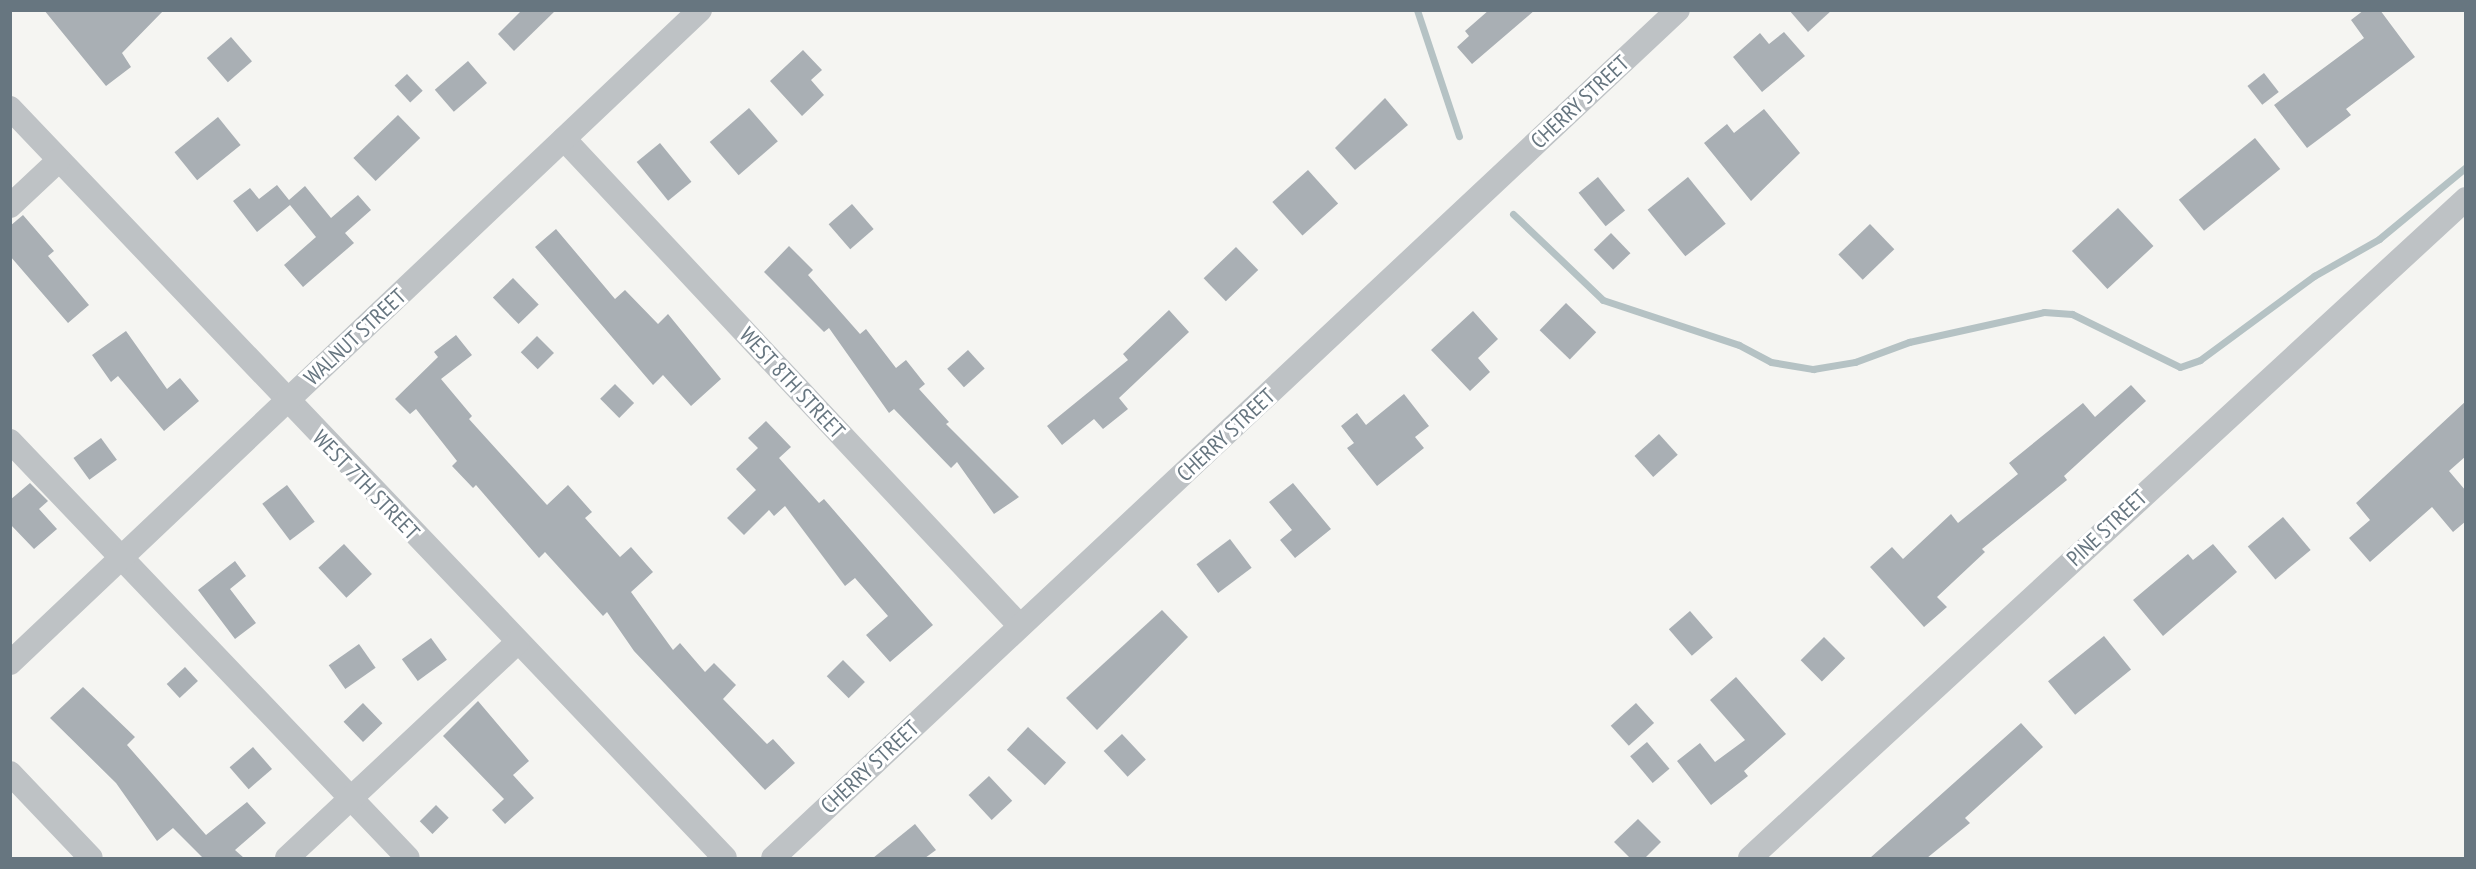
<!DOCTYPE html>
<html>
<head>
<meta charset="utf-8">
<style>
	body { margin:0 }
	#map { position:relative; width:2476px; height:869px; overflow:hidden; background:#f5f5f2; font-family:"PT Sans Narrow",sans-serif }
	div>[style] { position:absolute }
	.stream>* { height:7px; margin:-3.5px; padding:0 3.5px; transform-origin:3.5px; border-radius:3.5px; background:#b5c2c4 }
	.building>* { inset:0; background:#a9afb4; transform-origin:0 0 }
	.minor>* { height:24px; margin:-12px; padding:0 12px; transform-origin:12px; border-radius:12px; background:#bec2c5 }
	span { translate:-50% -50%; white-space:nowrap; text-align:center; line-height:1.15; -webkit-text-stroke:6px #fff; paint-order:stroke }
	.street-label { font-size:22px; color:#677680 }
	.frame { position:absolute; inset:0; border:12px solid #677680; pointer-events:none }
</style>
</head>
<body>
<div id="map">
	<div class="stream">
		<div style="left:1417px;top:10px;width:133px;rotate:71.6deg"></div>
		<div style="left:1513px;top:214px;width:124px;rotate:43.7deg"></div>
		<div style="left:1603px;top:300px;width:143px;rotate:18.3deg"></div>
		<div style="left:1739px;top:345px;width:36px;rotate:28deg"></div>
		<div style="left:1771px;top:362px;width:43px;rotate:9.5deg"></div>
		<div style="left:1813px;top:369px;width:43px;rotate:-9.5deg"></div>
		<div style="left:1855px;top:362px;width:58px;rotate:-20.3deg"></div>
		<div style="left:1909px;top:342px;width:138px;rotate:-12.5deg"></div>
		<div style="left:2044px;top:312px;width:28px;rotate:4deg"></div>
		<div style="left:2072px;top:314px;width:120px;rotate:26.1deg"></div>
		<div style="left:2180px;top:367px;width:21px;rotate:-19deg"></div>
		<div style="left:2200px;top:360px;width:142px;rotate:-36.4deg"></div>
		<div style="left:2314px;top:276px;width:75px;rotate:-29.6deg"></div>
		<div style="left:2379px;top:239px;width:113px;rotate:-39.6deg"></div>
	</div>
	<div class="building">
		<div style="clip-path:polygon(44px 10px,164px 10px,122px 53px,131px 67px,106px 86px)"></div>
		<div style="clip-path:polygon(522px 10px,556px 10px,514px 51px,498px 34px)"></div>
		<div style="clip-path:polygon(1489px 10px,1535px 10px,1472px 64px,1457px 47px,1469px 36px,1465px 31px)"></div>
		<div style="clip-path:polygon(1789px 10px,1832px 10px,1808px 32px)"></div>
		<div style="clip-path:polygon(2364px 10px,2380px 10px,2415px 57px,2346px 109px,2351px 115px,2307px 148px,2274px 105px,2364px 38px,2351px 20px)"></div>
		<div style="clip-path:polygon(1784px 32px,1805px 56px,1762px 92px,1733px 57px,1760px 33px,1769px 44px)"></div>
		<div style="left:231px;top:37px;width:32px;height:32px;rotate:49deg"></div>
		<div style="clip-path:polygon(803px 50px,822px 70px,811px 80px,824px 95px,802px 116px,770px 81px)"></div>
		<div style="left:468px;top:61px;width:29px;height:44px;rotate:49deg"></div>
		<div style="left:2264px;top:73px;width:24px;height:21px;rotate:52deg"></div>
		<div style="left:407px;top:74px;width:23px;height:17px;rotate:47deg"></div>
		<div style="clip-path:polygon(1385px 98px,1408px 125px,1355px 170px,1335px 148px)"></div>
		<div style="left:749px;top:108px;width:44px;height:52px;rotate:49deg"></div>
		<div style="clip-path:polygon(1764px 109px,1800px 153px,1751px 201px,1704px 143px,1727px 124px,1734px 133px)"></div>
		<div style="left:398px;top:115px;width:32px;height:62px;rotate:46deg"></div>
		<div style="left:218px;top:117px;width:36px;height:56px;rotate:51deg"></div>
		<div style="left:2255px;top:138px;width:40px;height:98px;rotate:51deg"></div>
		<div style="left:660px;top:143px;width:50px;height:30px;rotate:51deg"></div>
		<div style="left:1308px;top:170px;width:45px;height:48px;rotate:48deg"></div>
		<div style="left:1598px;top:177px;width:43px;height:25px;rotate:51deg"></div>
		<div style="left:1688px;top:177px;width:60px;height:52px;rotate:51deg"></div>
		<div style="clip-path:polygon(277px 185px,289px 200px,305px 186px,331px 218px,358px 195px,371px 210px,345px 233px,354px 243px,303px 287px,284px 265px,316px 237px,290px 205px,257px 232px,233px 201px,250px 188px,259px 199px)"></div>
		<div style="left:852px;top:204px;width:33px;height:31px;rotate:49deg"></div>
		<div style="left:2118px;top:208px;width:52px;height:63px;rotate:47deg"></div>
		<div style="clip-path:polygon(23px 215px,54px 251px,48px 256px,89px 305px,68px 323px,10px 256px,10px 226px)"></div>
		<div style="left:1870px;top:224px;width:35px;height:44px;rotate:46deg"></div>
		<div style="clip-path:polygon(556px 229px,615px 299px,625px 290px,658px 324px,668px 314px,721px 379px,691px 406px,663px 375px,653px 385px,535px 247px)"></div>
		<div style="left:1611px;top:233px;width:28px;height:24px;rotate:46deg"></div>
		<div style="clip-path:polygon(789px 246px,813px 270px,808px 275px,860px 334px,866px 329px,896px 368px,906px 360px,925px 384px,919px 389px,949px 422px,946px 424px,1019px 497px,994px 514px,957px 462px,951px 468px,894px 409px,889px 413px,829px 328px,824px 332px,764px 272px)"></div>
		<div style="left:1236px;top:247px;width:32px;height:45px;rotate:46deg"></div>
		<div style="left:513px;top:278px;width:37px;height:28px;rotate:46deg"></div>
		<div style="left:1566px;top:303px;width:42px;height:38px;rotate:44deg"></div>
		<div style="clip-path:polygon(1169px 310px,1189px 332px,1119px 398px,1128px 409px,1103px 429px,1094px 419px,1062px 445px,1047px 426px,1128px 360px,1123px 354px)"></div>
		<div style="clip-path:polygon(1473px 311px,1498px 339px,1478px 358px,1490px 372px,1470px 391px,1431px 350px)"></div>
		<div style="clip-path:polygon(126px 331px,167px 389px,180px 378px,199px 401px,164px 431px,118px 376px,111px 382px,92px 355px)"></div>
		<div style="clip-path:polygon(456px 335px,472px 355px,441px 379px,472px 416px,469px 419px,547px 505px,568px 485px,592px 512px,585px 518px,620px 557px,631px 547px,653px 572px,631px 592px,673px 650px,680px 643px,705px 672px,714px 663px,736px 685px,723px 699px,767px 744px,773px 739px,795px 763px,765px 790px,634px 651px,607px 612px,603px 616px,545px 552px,539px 558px,476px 485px,473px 488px,452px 466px,457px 461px,416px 409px,410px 414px,395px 399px,438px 357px,434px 352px)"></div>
		<div style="left:537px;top:336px;width:24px;height:23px;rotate:45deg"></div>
		<div style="left:968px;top:350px;width:25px;height:28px;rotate:48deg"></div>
		<div style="left:615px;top:384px;width:27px;height:21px;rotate:45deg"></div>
		<div style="clip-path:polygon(2131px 385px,2146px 401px,2064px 476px,2067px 480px,1982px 549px,1985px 552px,1937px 597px,1947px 607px,1924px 627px,1870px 567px,1892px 547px,1903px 559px,1951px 514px,1958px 523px,2018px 474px,2009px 463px,2083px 403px,2095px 417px)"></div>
		<div style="clip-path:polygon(1404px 394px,1429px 426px,1415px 437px,1424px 448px,1377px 486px,1347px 448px,1354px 443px,1341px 426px,1357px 413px,1366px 425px)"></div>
		<div style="clip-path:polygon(2466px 401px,2466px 456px,2449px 471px,2466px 491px,2466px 521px,2453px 532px,2432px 507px,2370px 562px,2349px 538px,2370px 520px,2356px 503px)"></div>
		<div style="clip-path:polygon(766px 421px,791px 447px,779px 458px,819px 503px,824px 499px,933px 625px,890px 662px,866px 635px,888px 616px,855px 578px,845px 586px,785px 506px,774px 516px,769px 510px,744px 535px,727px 518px,756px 490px,736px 469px,758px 448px,748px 438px)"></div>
		<div style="left:1659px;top:434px;width:28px;height:33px;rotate:48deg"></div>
		<div style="left:101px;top:438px;width:27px;height:34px;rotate:54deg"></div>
		<div style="clip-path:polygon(30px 483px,48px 501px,39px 509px,57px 529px,34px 549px,10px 524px,10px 500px)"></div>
		<div style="clip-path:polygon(1293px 483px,1331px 529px,1295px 558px,1280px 540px,1292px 530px,1269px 502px)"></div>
		<div style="left:287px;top:485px;width:46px;height:31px;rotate:53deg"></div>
		<div style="left:2283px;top:517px;width:43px;height:46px;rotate:50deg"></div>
		<div style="left:1230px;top:539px;width:36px;height:42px;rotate:53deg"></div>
		<div style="left:344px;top:544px;width:41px;height:35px;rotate:47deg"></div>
		<div style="clip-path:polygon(2213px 544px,2237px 572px,2163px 636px,2133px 600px,2188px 554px,2193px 560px)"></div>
		<div style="clip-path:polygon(235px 561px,246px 576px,230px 589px,256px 623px,235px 639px,198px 590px)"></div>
		<div style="clip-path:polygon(1162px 610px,1188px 637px,1097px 730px,1066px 698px)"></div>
		<div style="left:1690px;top:611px;width:35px;height:28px;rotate:49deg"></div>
		<div style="left:2104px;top:636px;width:43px;height:72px;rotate:51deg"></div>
		<div style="left:1824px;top:637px;width:30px;height:33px;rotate:45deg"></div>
		<div style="left:431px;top:638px;width:27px;height:36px;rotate:54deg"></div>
		<div style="left:359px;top:644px;width:29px;height:37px;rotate:55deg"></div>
		<div style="left:843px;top:660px;width:31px;height:23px;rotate:45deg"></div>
		<div style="left:185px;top:667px;width:19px;height:25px;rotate:47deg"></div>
		<div style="clip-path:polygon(1736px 677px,1786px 734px,1744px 771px,1748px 776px,1711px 805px,1677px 761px,1700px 743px,1715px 762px,1745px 740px,1710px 700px)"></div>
		<div style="clip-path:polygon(83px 687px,135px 737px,127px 745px,206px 835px,247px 802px,266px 823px,235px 850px,244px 858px,203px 858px,173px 828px,157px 841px,116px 783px,50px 718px)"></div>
		<div style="clip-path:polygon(478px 701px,529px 761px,513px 775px,534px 798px,505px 824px,492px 810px,504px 799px,443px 736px)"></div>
		<div style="left:363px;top:703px;width:28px;height:27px;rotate:46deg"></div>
		<div style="left:1636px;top:703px;width:27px;height:34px;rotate:48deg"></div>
		<div style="clip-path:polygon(2021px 723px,2043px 747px,1965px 818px,1970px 823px,1927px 858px,1870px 858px)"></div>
		<div style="left:1028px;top:727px;width:52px;height:31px;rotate:43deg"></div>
		<div style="left:1122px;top:734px;width:35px;height:25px;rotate:47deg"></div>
		<div style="left:1647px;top:742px;width:35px;height:22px;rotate:50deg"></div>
		<div style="left:253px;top:747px;width:29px;height:31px;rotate:49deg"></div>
		<div style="left:989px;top:776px;width:34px;height:28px;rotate:47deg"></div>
		<div style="left:436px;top:805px;width:18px;height:23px;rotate:45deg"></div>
		<div style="clip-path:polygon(1638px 819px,1661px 842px,1645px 858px,1630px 858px,1614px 842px)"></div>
		<div style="clip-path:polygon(915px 824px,936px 850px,925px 858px,873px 858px)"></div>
	</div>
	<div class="minor">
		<div style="left:10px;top:108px;width:1036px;rotate:46.37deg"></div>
		<div style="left:564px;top:139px;width:667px;rotate:46.88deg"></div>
		<div style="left:10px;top:206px;width:67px;rotate:-43.2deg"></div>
		<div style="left:10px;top:441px;width:576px;rotate:46.34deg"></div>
		<div style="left:10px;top:663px;width:950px;rotate:-43.42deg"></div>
		<div style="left:10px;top:773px;width:117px;rotate:46.4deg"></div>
		<div style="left:287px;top:858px;width:316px;rotate:-43.1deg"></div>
		<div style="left:773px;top:858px;width:1240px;rotate:-43.14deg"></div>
		<div style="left:1750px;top:858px;width:973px;rotate:-42.63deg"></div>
	</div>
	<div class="street-label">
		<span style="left:1580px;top:102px;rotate:-43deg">CHERRY STREET</span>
		<span style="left:355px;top:337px;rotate:-43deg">WALNUT STREET</span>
		<span style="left:792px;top:383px;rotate:47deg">WEST 8TH STREET</span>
		<span style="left:1226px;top:435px;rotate:-43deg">CHERRY STREET</span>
		<span style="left:366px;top:485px;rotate:46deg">WEST 7TH STREET</span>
		<span style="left:2107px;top:528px;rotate:-43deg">PINE STREET</span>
		<span style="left:870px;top:767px;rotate:-43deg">CHERRY STREET</span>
	</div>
	<div class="frame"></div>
</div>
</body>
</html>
